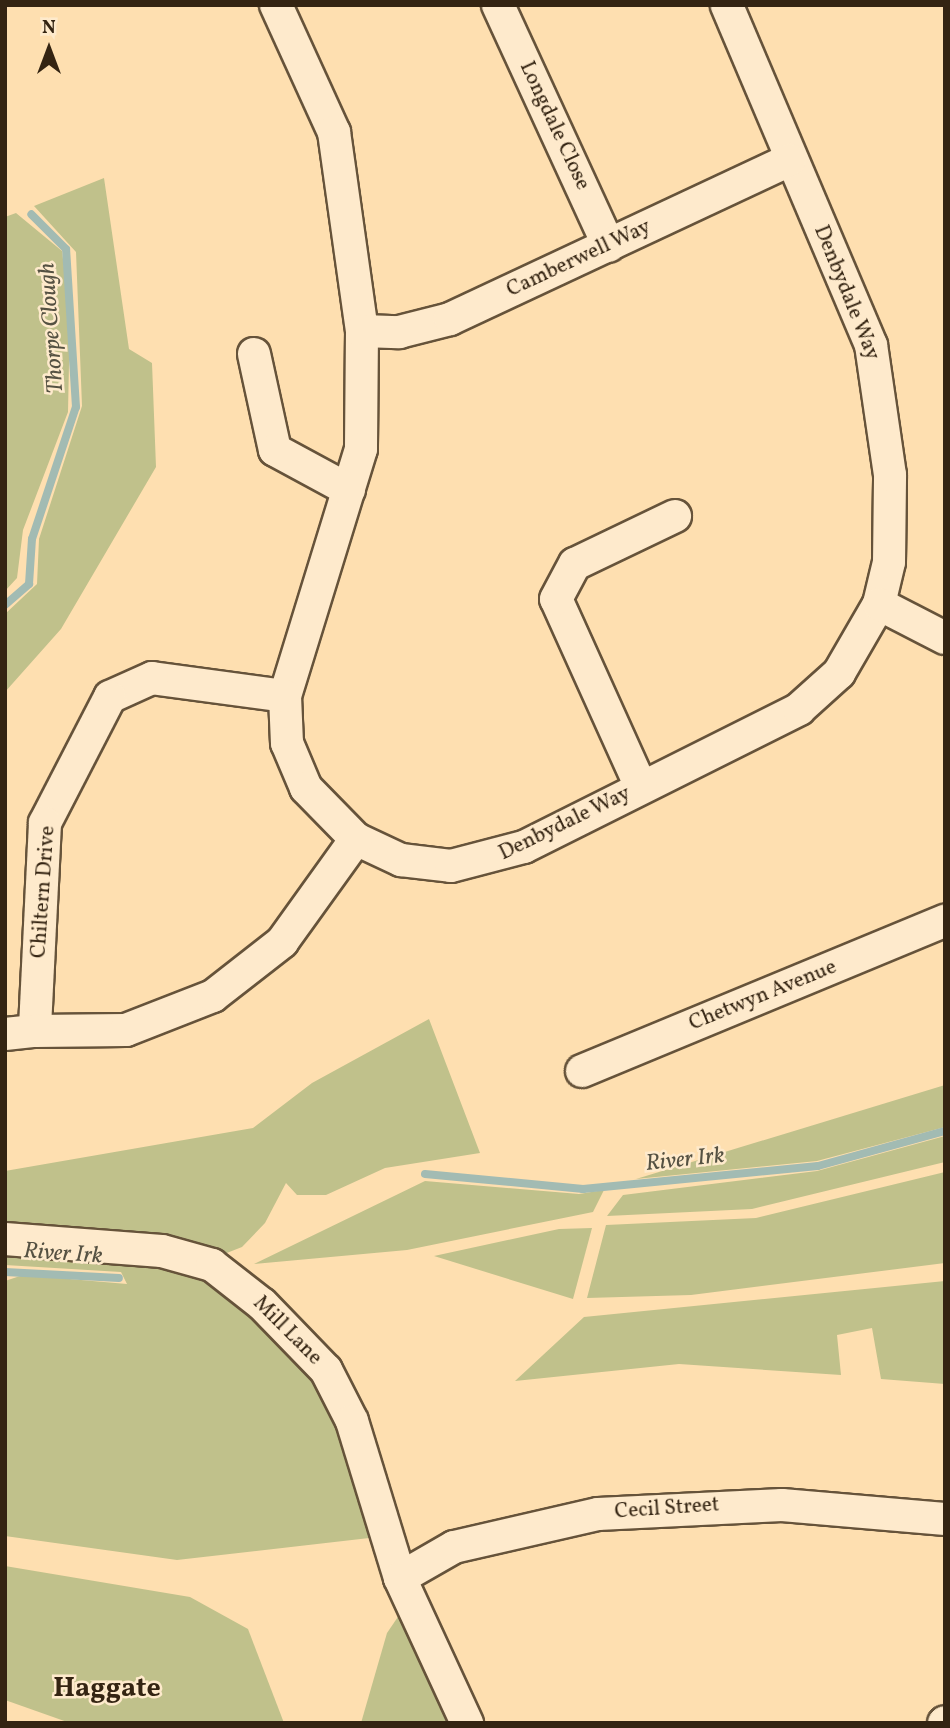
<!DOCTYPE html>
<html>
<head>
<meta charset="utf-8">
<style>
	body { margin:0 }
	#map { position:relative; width:950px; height:1728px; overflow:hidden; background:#fedfb0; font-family:Vollkorn,serif }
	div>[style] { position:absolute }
	.green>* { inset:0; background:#c0c18b }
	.stream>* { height:8px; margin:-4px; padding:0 4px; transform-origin:4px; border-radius:4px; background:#a2bbb3 }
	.roads { filter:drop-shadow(2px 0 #66533a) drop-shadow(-2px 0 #66533a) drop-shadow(0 2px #66533a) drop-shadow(0 -2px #66533a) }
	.minor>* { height:32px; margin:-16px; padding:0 16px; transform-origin:16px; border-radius:16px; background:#feeacc }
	span { translate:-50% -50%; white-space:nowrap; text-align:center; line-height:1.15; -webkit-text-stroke:5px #feeacc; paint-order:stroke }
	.street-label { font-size:21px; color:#342412 }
	.water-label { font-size:23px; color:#555142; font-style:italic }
	.district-label { font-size:28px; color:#342412; font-weight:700 }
	.frame { position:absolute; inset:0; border:7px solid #342412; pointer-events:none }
	.north { position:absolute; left:14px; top:14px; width:70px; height:70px; -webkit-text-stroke:5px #feeacc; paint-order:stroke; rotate:0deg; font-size:19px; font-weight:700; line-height:28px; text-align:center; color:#342412 }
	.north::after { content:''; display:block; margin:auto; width:24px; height:32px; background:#342412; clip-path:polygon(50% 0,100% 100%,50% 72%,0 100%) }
</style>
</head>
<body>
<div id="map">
	<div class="green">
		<div style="clip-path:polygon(104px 178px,129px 349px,152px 363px,156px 467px,61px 629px,5px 692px,5px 614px,37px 584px,39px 539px,82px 406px,76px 252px,34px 206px)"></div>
		<div style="clip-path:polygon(16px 213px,62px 251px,70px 316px,68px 412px,23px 530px,17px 578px,5px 591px,5px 217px)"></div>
		<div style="clip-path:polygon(429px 1019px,480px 1153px,385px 1168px,326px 1195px,297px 1195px,286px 1183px,265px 1223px,242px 1247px,214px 1258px,5px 1232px,5px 1171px,253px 1128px,312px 1083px)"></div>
		<div style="clip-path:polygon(945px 1085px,945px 1127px,817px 1161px,636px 1179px)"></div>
		<div style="clip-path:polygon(945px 1136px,945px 1162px,752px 1209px,607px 1216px,623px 1195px,817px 1171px)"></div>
		<div style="clip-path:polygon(945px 1172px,945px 1263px,691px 1295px,587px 1298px,606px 1225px,756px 1218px)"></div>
		<div style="clip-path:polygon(425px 1181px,579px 1194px,604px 1190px,593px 1212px,407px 1250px,254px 1264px)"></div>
		<div style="clip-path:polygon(592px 1228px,573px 1299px,434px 1256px,559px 1229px)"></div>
		<div style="clip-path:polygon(5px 1245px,99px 1249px,212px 1274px,317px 1369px,378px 1537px,177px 1560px,5px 1536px,5px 1281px,23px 1275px,127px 1284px,121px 1272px,5px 1265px)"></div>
		<div style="clip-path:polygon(945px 1281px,945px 1384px,881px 1379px,872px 1328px,837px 1335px,841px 1375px,679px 1364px,515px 1381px,584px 1317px)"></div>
		<div style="clip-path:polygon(5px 1566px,190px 1597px,248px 1629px,284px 1723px,70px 1723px,5px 1700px)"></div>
		<div style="clip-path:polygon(406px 1605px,461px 1723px,361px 1723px,387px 1633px)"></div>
	</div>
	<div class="stream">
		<div style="left:5px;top:605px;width:32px;rotate:-41deg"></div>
		<div style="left:29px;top:584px;width:45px;rotate:-86.2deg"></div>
		<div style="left:32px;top:539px;width:139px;rotate:-71.6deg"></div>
		<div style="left:76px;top:407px;width:158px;rotate:-93.6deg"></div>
		<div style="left:66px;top:249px;width:49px;rotate:-135deg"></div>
		<div style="left:425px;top:1174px;width:159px;rotate:5.4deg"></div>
		<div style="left:583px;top:1189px;width:236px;rotate:-5.6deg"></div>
		<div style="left:818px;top:1166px;width:132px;rotate:-15.4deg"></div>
		<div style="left:5px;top:1272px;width:114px;rotate:3deg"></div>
	</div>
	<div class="roads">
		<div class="minor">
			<div style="left:276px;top:5px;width:140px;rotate:65.5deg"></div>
			<div style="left:334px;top:132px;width:201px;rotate:82deg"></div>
			<div style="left:362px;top:331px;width:118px;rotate:90.5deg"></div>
			<div style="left:361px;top:449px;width:258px;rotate:107.1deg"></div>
			<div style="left:285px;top:696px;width:47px;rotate:87.6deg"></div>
			<div style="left:287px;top:743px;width:49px;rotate:67.1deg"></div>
			<div style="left:306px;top:788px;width:71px;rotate:45.6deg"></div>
			<div style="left:356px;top:839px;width:50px;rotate:25deg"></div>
			<div style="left:401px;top:860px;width:50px;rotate:6.8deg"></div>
			<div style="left:451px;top:866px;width:75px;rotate:-14.6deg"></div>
			<div style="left:524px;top:847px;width:308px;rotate:-26.6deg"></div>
			<div style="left:799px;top:709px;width:54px;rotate:-42deg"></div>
			<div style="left:839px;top:673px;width:80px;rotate:-59.9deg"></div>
			<div style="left:879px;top:604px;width:43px;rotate:-76.6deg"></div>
			<div style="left:889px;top:562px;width:87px;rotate:-89.3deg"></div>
			<div style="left:890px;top:475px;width:131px;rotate:-98.3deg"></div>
			<div style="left:871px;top:345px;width:369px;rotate:-113deg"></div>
			<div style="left:498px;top:5px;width:265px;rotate:65.3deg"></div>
			<div style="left:362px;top:331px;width:37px;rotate:2deg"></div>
			<div style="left:399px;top:332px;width:53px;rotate:-14.3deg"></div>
			<div style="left:450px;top:319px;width:375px;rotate:-25.1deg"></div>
			<div style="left:254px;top:354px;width:98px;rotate:77.7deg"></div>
			<div style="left:275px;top:450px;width:84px;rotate:28.4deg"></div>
			<div style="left:879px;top:604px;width:74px;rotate:27.3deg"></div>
			<div style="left:285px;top:696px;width:134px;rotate:-172.3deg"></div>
			<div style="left:152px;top:678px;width:46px;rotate:155.7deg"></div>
			<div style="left:110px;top:697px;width:142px;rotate:117.3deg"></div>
			<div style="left:45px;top:823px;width:208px;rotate:92.8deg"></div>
			<div style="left:35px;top:1031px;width:91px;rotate:-0.6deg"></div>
			<div style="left:126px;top:1030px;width:93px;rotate:-21.3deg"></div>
			<div style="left:213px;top:996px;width:88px;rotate:-38deg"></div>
			<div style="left:282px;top:942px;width:127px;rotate:-54.3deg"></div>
			<div style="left:641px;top:787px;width:206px;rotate:-114.3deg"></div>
			<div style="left:556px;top:599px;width:40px;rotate:-62deg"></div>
			<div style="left:575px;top:564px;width:111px;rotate:-25.6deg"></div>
			<div style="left:5px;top:1034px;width:30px;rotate:-6deg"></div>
			<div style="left:582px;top:1071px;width:393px;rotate:-22.5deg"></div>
			<div style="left:5px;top:1239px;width:157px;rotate:4.4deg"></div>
			<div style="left:162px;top:1251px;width:52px;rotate:15.6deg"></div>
			<div style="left:212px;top:1265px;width:63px;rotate:38deg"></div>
			<div style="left:262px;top:1304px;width:92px;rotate:45.9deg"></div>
			<div style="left:326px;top:1370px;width:57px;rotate:63deg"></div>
			<div style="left:352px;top:1421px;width:164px;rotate:73deg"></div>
			<div style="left:400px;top:1578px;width:160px;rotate:65.2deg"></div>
			<div style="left:400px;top:1578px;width:62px;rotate:-29.9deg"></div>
			<div style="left:454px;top:1547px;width:148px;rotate:-12.9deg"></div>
			<div style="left:598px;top:1514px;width:184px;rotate:-2.8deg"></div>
			<div style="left:782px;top:1505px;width:164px;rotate:4.9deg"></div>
			<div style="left:944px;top:1723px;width:1px;rotate:-45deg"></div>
		</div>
	</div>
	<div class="street-label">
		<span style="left:554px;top:126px;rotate:65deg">Longdale Close</span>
		<span style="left:579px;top:259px;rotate:-25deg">Camberwell Way</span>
		<span style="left:846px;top:293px;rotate:68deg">Denbydale Way</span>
		<span style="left:565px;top:824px;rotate:-26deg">Denbydale Way</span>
		<span style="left:44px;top:892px;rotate:-86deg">Chiltern Drive</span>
		<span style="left:763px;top:996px;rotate:-22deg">Chetwyn Avenue</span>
		<span style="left:287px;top:1331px;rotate:45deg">Mill Lane</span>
		<span style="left:667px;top:1509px;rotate:-4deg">Cecil Street</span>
	</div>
	<div class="water-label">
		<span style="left:52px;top:328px;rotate:-94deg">Thorpe Clough</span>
		<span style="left:685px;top:1160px;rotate:-6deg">River Irk</span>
		<span style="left:63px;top:1254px;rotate:4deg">River Irk</span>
	</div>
	<div class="district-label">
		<span style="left:107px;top:1689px">Haggate</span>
	</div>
	<div class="frame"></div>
	<div class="north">N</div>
</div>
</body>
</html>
